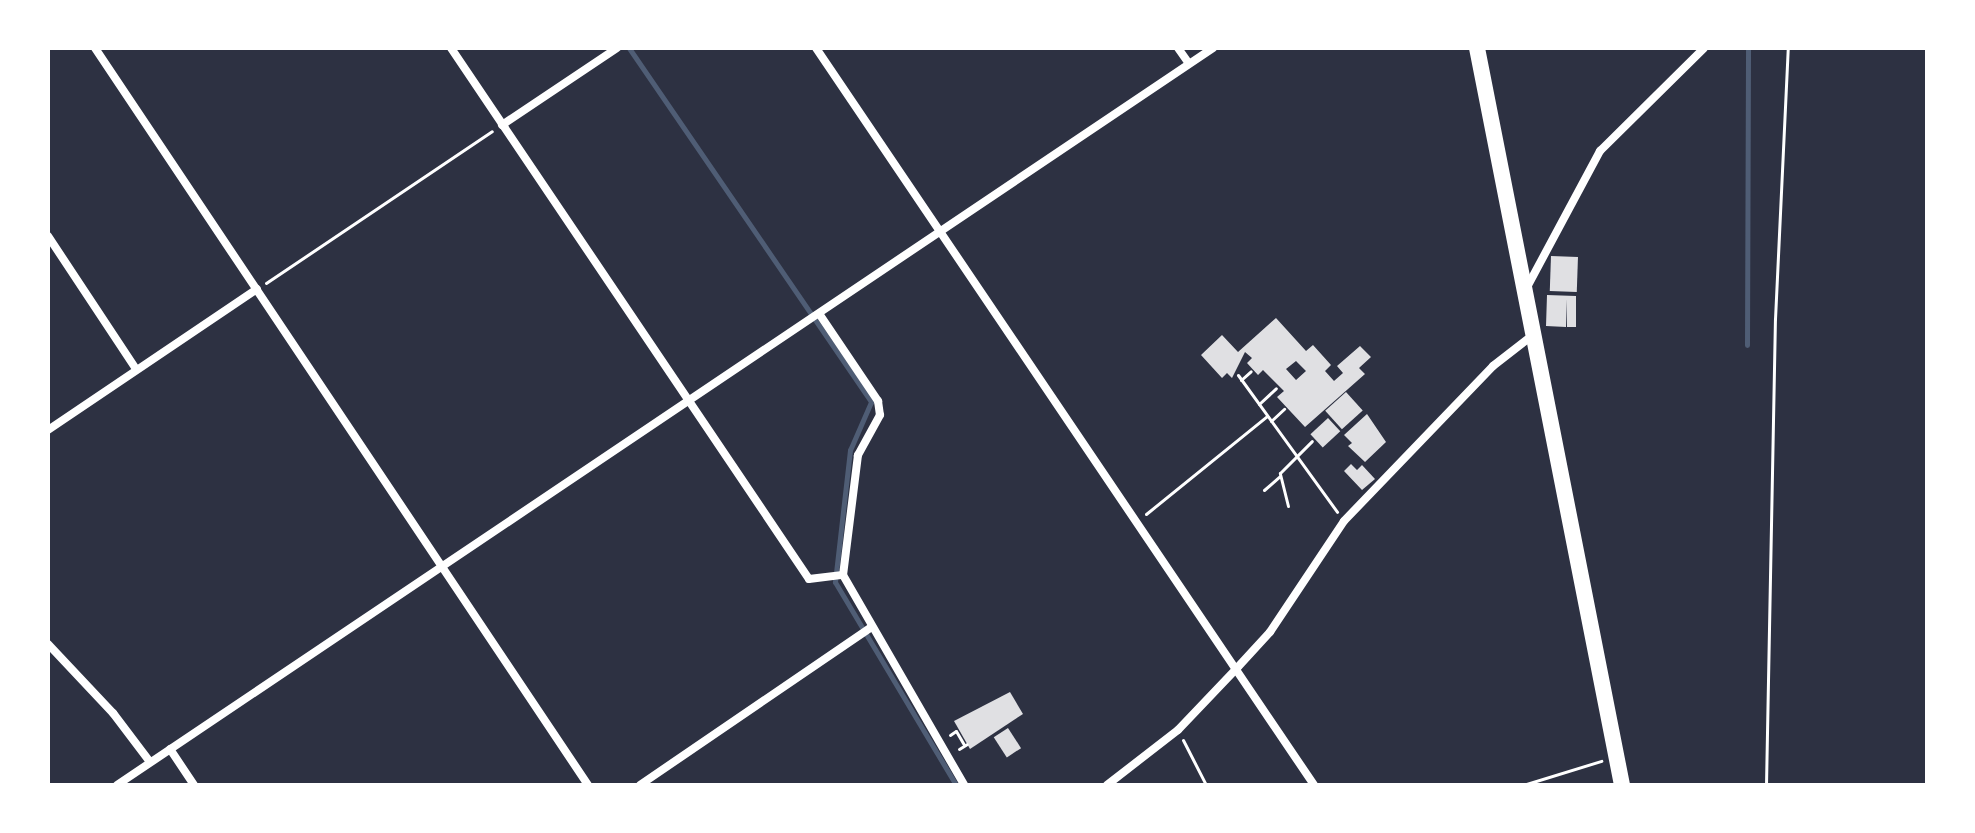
<!DOCTYPE html>
<html>
<head>
<meta charset="utf-8">
<style>
	body { margin:0 }
	#map { position:relative; width:1975px; height:833px; overflow:hidden; background:#2d3142; font-family:"Golos Text",sans-serif }
	div>[style] { position:absolute }
	.stream>* { height:5px; margin:-2.5px; padding:0 2.5px; transform-origin:2.5px; border-radius:2.5px; background:#4f5d75 }
	.building>* { inset:0; background:#e0e0e3; transform-origin:0 0 }
	.path>* { height:3px; margin:-1.5px; padding:0 1.5px; transform-origin:1.5px; border-radius:1.5px; background:#fff }
	.minor>* { height:8px; margin:-4px; padding:0 4px; transform-origin:4px; border-radius:4px; background:#fff }
	.trunk>* { height:16px; margin:-8px; padding:0 8px; transform-origin:8px; border-radius:8px; background:#fff }
	span { translate:-50% -50%; white-space:nowrap; text-align:center; line-height:1.15; -webkit-text-stroke:7px #fff; paint-order:stroke }
	.frame { position:absolute; inset:0; border:50px solid #fff; pointer-events:none }
</style>
</head>
<body>
<div id="map">
	<div class="stream">
		<div style="left:629px;top:48px;width:429px;rotate:55.6deg"></div>
		<div style="left:871px;top:402px;width:52px;rotate:113.6deg"></div>
		<div style="left:850px;top:450px;width:133px;rotate:96.5deg"></div>
		<div style="left:835px;top:582px;width:236px;rotate:59.2deg"></div>
		<div style="left:1747px;top:345px;width:297px;rotate:-89.8deg"></div>
	</div>
	<div class="building">
		<div style="left:1551px;top:256px;width:27px;height:35px;rotate:2deg"></div>
		<div style="clip-path:polygon(1547px 295px,1576px 296px,1576px 327px,1567px 327px,1567px 299px,1566px 327px,1546px 326px)"></div>
		<div style="clip-path:polygon(evenodd,1276px 318px,1306px 351px,1313px 345px,1331px 365px,1325px 371px,1334px 381px,1343px 373px,1337px 366px,1360px 346px,1371px 357px,1359px 368px,1365px 374px,1305px 427px,1277px 397px,1284px 391px,1263px 370px,1258px 375px,1247px 363px,1252px 358px,1245px 352px,1232px 378px,1227px 373px,1222px 378px,1201px 355px,1222px 335px,1238px 352px,1276px 318px,1296px 361px,1306px 371px,1296px 380px,1286px 369px,1296px 361px)"></div>
		<div style="left:1346px;top:392px;width:25px;height:28px;rotate:48deg"></div>
		<div style="clip-path:polygon(1367px 414px,1386px 442px,1365px 462px,1348px 446px,1352px 443px,1344px 435px)"></div>
		<div style="left:1328px;top:418px;width:18px;height:24px;rotate:47deg"></div>
		<div style="clip-path:polygon(1351px 464px,1357px 470px,1362px 465px,1375px 479px,1362px 490px,1344px 471px)"></div>
		<div style="clip-path:polygon(1010px 692px,1023px 714px,970px 749px,954px 721px)"></div>
		<div style="left:1008px;top:728px;width:24px;height:17px;rotate:57deg"></div>
	</div>
	<div class="path">
		<div style="left:266px;top:283px;width:272px;rotate:-33.9deg"></div>
		<div style="left:1238px;top:375px;width:169px;rotate:54.1deg"></div>
		<div style="left:1241px;top:380px;width:13px;rotate:-42deg"></div>
		<div style="left:1259px;top:404px;width:23px;rotate:-43deg"></div>
		<div style="left:1271px;top:421px;width:18px;rotate:-43deg"></div>
		<div style="left:1264px;top:490px;width:21px;rotate:-41deg"></div>
		<div style="left:1288px;top:506px;width:34px;rotate:-104deg"></div>
		<div style="left:1280px;top:473px;width:45px;rotate:-45deg"></div>
		<div style="left:1146px;top:514px;width:156px;rotate:-39deg"></div>
		<div style="left:950px;top:735px;width:7px;rotate:-34deg"></div>
		<div style="left:956px;top:731px;width:16px;rotate:60deg"></div>
		<div style="left:1183px;top:740px;width:51px;rotate:62.9deg"></div>
		<div style="left:959px;top:749px;width:9px;rotate:-32deg"></div>
		<div style="left:1523px;top:785px;width:82px;rotate:-17.1deg"></div>
		<div style="left:1766px;top:785px;width:466px;rotate:-88.9deg"></div>
		<div style="left:1775px;top:319px;width:271px;rotate:-87.3deg"></div>
	</div>
	<div class="minor">
		<div style="left:95px;top:48px;width:887px;rotate:56.22deg"></div>
		<div style="left:451px;top:48px;width:640px;rotate:56.01deg"></div>
		<div style="left:809px;top:579px;width:34px;rotate:-7deg"></div>
		<div style="left:816px;top:48px;width:889px;rotate:55.95deg"></div>
		<div style="left:1178px;top:48px;width:19px;rotate:55deg"></div>
		<div style="left:502px;top:125px;width:138px;rotate:-33.8deg"></div>
		<div style="left:48px;top:236px;width:159px;rotate:56.5deg"></div>
		<div style="left:1526px;top:289px;width:157px;rotate:-61.8deg"></div>
		<div style="left:1600px;top:151px;width:146px;rotate:-44.7deg"></div>
		<div style="left:820px;top:315px;width:104px;rotate:56deg"></div>
		<div style="left:878px;top:401px;width:14px;rotate:82deg"></div>
		<div style="left:880px;top:415px;width:46px;rotate:118.8deg"></div>
		<div style="left:858px;top:455px;width:121px;rotate:97.1deg"></div>
		<div style="left:843px;top:575px;width:242px;rotate:60deg"></div>
		<div style="left:48px;top:430px;width:252px;rotate:-34deg"></div>
		<div style="left:48px;top:644px;width:95px;rotate:46.7deg"></div>
		<div style="left:113px;top:713px;width:61px;rotate:52.9deg"></div>
		<div style="left:170px;top:749px;width:43px;rotate:56.3deg"></div>
		<div style="left:117px;top:785px;width:1321px;rotate:-33.92deg"></div>
		<div style="left:640px;top:785px;width:281px;rotate:-34.3deg"></div>
		<div style="left:1107px;top:785px;width:90px;rotate:-37.8deg"></div>
		<div style="left:1178px;top:730px;width:86px;rotate:-46.4deg"></div>
		<div style="left:1237px;top:668px;width:49px;rotate:-47.5deg"></div>
		<div style="left:1270px;top:632px;width:133px;rotate:-56.3deg"></div>
		<div style="left:1344px;top:521px;width:215px;rotate:-46.1deg"></div>
		<div style="left:1493px;top:366px;width:51px;rotate:-37.8deg"></div>
	</div>
	<div class="trunk">
		<div style="left:1477px;top:48px;width:751px;rotate:78.87deg"></div>
	</div>
	<div class="frame"></div>
</div>
</body>
</html>
